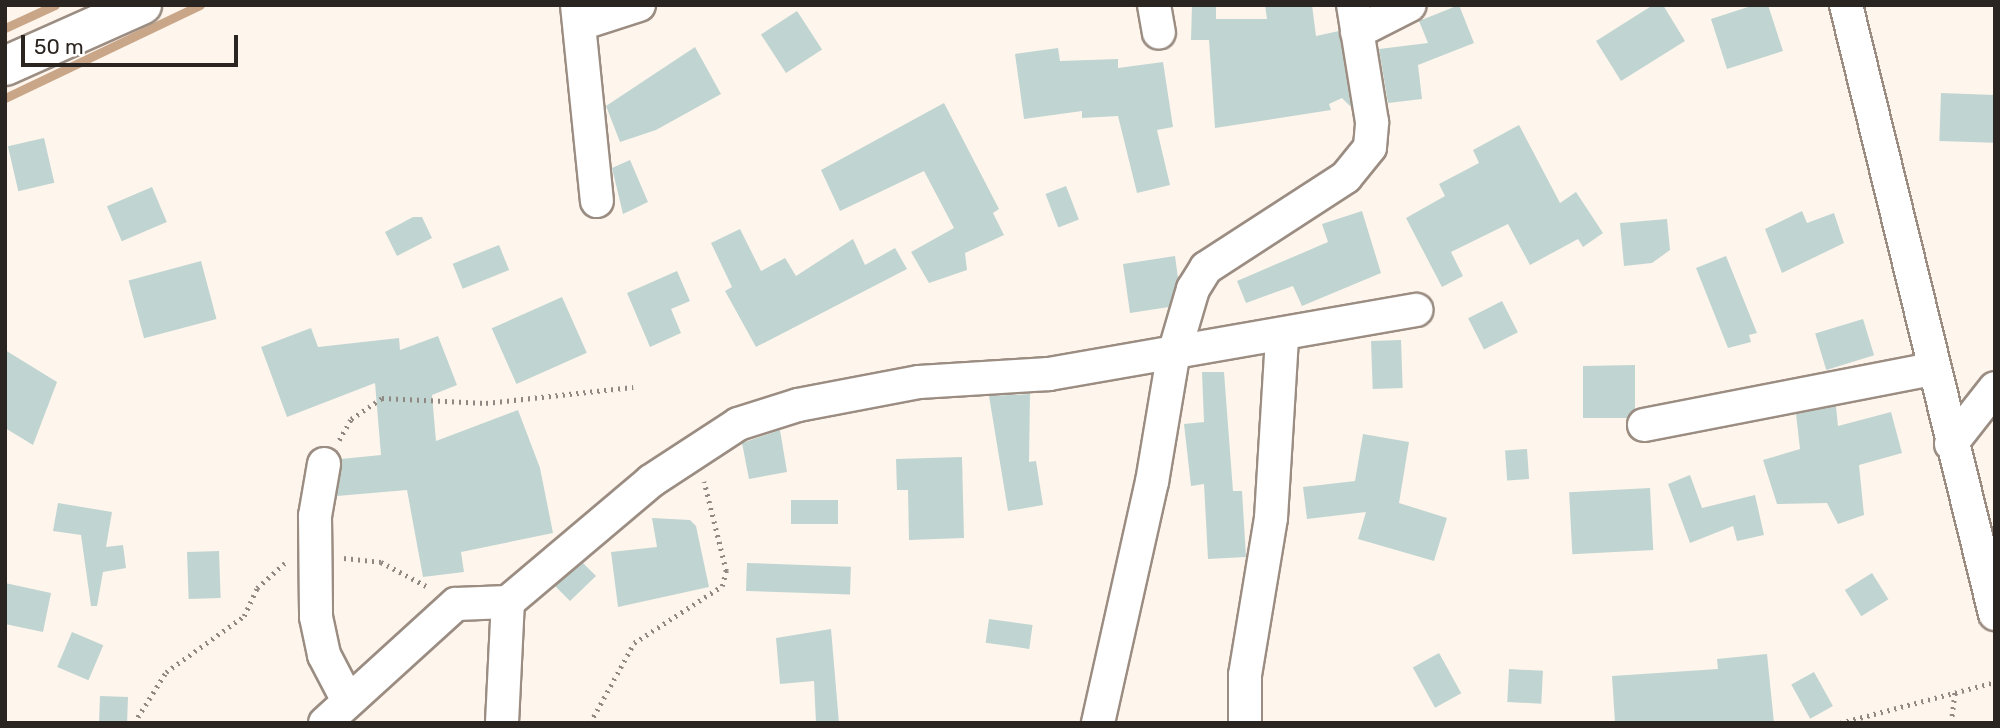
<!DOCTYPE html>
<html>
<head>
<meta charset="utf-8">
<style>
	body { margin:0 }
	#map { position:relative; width:2000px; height:728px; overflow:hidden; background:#fef5ed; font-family:Rubik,sans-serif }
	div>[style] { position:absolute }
	.stream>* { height:9px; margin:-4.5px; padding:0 4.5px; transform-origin:4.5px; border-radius:4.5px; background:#caa688 }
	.building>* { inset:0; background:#c0d5d1; transform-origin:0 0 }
	.path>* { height:4.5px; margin-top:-2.25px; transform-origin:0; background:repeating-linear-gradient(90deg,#908882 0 2px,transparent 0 7px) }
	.roads { filter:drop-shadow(2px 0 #9b8d82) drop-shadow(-2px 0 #9b8d82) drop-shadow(0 2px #9b8d82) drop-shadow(0 -2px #9b8d82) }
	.minor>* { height:32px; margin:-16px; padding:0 16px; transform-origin:16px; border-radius:16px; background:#fff }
	.major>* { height:38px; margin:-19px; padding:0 19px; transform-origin:19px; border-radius:19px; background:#fff }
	span { translate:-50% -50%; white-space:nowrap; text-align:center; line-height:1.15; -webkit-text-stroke:5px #fff; paint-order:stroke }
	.frame { position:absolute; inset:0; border:7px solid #2b2521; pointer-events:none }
	.scale { position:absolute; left:21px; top:35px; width:217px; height:32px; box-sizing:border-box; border:4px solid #2b2521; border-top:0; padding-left:9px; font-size:21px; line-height:24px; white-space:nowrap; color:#2b2521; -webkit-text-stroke:5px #fff; paint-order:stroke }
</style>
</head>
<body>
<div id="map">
	<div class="stream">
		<div style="left:5px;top:28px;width:55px;rotate:-24.7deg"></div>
		<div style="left:5px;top:98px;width:216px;rotate:-25.5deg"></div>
	</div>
	<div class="building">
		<div style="clip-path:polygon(1192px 5px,1216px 5px,1216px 19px,1267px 19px,1265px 5px,1312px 5px,1316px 36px,1339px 31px,1351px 107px,1342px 98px,1329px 104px,1331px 110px,1215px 128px,1209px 40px,1191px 40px)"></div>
		<div style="clip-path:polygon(1459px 5px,1474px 43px,1418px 65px,1422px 99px,1388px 103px,1379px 49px,1428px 43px,1419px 21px)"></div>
		<div style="clip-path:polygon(1653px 5px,1663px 5px,1685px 41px,1621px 81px,1596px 41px)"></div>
		<div style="clip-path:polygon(1754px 5px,1768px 5px,1783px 51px,1727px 69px,1711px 19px)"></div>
		<div style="left:797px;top:11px;width:46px;height:43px;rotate:57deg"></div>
		<div style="clip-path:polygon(695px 47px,721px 94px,656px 130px,620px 142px,606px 106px)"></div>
		<div style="clip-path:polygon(1058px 48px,1060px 61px,1118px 59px,1118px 68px,1163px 62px,1173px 127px,1157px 130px,1170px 185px,1137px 193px,1118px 116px,1082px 118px,1082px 111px,1024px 119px,1015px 54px)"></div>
		<div style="left:1941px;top:93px;width:54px;height:48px;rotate:2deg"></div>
		<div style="clip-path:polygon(944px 103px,999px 209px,993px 213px,1004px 235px,965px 253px,967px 270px,929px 283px,911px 252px,954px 228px,924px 171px,840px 211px,821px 170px)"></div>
		<div style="clip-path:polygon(1519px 125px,1560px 203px,1576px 192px,1603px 233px,1583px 247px,1578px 239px,1530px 265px,1508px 224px,1451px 252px,1463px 276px,1442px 287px,1406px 218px,1445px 196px,1439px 184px,1479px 163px,1473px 150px)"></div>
		<div style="left:44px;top:138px;width:46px;height:37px;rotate:77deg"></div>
		<div style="clip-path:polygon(630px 160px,648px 202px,623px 214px,612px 168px)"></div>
		<div style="left:1066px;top:186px;width:36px;height:22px;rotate:69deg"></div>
		<div style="left:152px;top:187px;width:38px;height:49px;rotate:67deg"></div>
		<div style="clip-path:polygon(1362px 211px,1381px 273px,1302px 306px,1293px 286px,1246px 303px,1237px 281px,1328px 242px,1322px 224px)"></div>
		<div style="clip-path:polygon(1802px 211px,1807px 223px,1834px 213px,1844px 243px,1782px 273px,1765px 229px)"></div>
		<div style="clip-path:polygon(413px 217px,422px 217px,432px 238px,397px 256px,385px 232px)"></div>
		<div style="clip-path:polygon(1667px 219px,1670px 250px,1652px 263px,1624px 266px,1620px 223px)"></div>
		<div style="clip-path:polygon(740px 229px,761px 271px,785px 258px,796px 276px,853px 239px,865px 265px,895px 248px,907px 269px,756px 347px,725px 291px,732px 287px,711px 243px)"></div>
		<div style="left:499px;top:245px;width:27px;height:50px;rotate:68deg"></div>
		<div style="clip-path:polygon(1175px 256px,1178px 278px,1169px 307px,1130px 313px,1123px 264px)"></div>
		<div style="clip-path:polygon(1726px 256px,1757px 333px,1749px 335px,1751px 342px,1728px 348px,1696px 268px)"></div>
		<div style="left:201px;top:261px;width:60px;height:75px;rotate:75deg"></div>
		<div style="clip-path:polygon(677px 271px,690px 301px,671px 309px,681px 333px,650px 347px,627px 293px)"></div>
		<div style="left:562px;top:297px;width:61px;height:77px;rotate:66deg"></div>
		<div style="left:1502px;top:301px;width:35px;height:38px;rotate:63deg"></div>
		<div style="left:1863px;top:319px;width:38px;height:50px;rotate:73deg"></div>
		<div style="clip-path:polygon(311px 328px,318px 347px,399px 338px,400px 350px,438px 336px,457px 385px,432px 395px,436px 441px,518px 410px,540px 468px,553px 533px,461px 552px,464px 572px,423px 577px,407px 490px,337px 496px,341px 459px,381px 455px,375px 383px,287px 417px,261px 347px)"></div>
		<div style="left:1401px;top:340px;width:48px;height:30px;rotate:88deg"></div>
		<div style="clip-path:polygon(5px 350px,57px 382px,33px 445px,5px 428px)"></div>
		<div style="clip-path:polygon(1635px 365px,1635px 410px,1627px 418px,1583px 418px,1583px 366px)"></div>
		<div style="clip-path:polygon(1202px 372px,1224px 372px,1233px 491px,1242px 491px,1246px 557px,1208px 559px,1204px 484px,1191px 486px,1184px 424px,1204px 422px)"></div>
		<div style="clip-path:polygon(1030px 394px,1029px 462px,1036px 461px,1043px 505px,1008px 511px,989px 396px)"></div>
		<div style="clip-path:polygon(1836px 406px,1838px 426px,1891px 412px,1902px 453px,1859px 465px,1864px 515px,1838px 524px,1827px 503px,1777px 504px,1763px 460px,1800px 449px,1796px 414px)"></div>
		<div style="clip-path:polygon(780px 430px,787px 472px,749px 479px,742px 443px)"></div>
		<div style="clip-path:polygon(1363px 434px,1409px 442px,1399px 503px,1447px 518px,1434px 561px,1358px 539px,1366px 512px,1307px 519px,1303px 487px,1355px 481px)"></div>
		<div style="left:1527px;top:449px;width:30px;height:22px;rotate:86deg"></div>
		<div style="clip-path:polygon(962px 457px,964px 538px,909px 540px,908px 490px,897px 490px,896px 459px)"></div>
		<div style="clip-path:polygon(1690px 475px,1702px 508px,1755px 495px,1764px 535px,1737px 541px,1733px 526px,1690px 543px,1668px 484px)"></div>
		<div style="left:1650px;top:488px;width:62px;height:81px;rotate:87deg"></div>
		<div style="left:838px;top:500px;width:24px;height:47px;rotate:90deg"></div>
		<div style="clip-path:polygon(58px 503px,112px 512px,106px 547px,123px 545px,126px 568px,103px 572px,97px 606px,91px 606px,81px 535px,53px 531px)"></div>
		<div style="clip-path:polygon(652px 518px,690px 520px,696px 526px,709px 587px,618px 607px,611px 552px,657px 547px)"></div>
		<div style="left:219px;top:551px;width:47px;height:32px;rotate:88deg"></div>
		<div style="clip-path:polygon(583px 563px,596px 576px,570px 601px,555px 586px)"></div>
		<div style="left:747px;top:563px;width:104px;height:28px;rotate:2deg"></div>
		<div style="left:1872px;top:573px;width:31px;height:32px;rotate:58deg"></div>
		<div style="clip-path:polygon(5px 583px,51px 593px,43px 632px,5px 624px)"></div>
		<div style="left:989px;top:619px;width:44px;height:24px;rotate:8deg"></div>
		<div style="clip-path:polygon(831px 629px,839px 723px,816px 723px,814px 681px,780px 684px,776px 638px)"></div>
		<div style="left:72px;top:632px;width:34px;height:38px;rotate:23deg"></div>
		<div style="left:1439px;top:653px;width:46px;height:30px;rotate:61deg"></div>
		<div style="clip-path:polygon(1767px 654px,1774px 723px,1615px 723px,1612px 676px,1718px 669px,1717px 659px)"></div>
		<div style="left:1509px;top:669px;width:34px;height:33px;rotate:3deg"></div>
		<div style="left:1814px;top:672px;width:39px;height:26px;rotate:61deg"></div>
		<div style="left:100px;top:696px;width:28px;height:27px;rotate:2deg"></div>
	</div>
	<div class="path">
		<div style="left:339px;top:440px;width:24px;rotate:-60deg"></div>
		<div style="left:351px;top:419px;width:37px;rotate:-34deg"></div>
		<div style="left:382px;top:398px;width:104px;rotate:2.8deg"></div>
		<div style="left:486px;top:403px;width:148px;rotate:-6.2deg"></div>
		<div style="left:344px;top:558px;width:37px;rotate:6deg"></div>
		<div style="left:381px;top:562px;width:55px;rotate:28deg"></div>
		<div style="left:134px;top:723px;width:60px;rotate:-57.9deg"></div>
		<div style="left:166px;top:672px;width:96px;rotate:-35.7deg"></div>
		<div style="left:244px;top:616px;width:31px;rotate:-65deg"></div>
		<div style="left:257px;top:588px;width:39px;rotate:-42deg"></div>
		<div style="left:590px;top:723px;width:91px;rotate:-61.2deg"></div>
		<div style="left:634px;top:643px;width:105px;rotate:-32.9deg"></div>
		<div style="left:722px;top:586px;width:16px;rotate:-75deg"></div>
		<div style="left:726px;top:571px;width:92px;rotate:-103.9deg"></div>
		<div style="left:1840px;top:723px;width:160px;rotate:-14.8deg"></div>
		<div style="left:1951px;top:723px;width:31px;rotate:-83deg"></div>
	</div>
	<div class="roads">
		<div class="minor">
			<div style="left:577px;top:5px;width:197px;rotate:84.2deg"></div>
			<div style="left:1154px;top:5px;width:28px;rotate:80deg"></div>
			<div style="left:1846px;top:5px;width:627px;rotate:76.25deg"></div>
			<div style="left:580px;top:24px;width:62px;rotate:-17.9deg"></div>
			<div style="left:1357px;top:32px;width:59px;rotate:-27deg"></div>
			<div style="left:1644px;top:425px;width:292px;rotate:-11deg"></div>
			<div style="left:1951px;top:444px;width:71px;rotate:-51.8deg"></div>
			<div style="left:324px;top:464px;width:53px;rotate:99.8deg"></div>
			<div style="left:315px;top:516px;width:101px;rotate:89.4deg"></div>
			<div style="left:316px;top:617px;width:39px;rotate:78deg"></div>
			<div style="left:324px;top:655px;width:50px;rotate:62.4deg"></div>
			<div style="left:325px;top:723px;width:177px;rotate:-42.3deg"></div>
			<div style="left:456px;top:604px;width:52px;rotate:-2.2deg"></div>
			<div style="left:502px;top:723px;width:121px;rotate:-87.2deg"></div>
			<div style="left:508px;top:602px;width:187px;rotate:-40.2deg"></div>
			<div style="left:651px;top:481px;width:104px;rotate:-33.2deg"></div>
			<div style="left:738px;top:424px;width:63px;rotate:-17.6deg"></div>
			<div style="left:798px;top:405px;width:123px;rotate:-10.8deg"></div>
			<div style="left:919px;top:382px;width:130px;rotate:-3.5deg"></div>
			<div style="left:1049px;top:374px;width:373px;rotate:-9.9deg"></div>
			<div style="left:1098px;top:723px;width:247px;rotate:-77.4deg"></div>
			<div style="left:1152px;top:482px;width:127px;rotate:-80.5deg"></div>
			<div style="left:1173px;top:357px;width:71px;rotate:-73.6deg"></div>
			<div style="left:1193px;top:289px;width:25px;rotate:-58deg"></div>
			<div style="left:1206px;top:268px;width:167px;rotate:-33deg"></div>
			<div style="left:1346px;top:177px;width:38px;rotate:-51deg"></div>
			<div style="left:1370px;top:147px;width:25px;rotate:-85deg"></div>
			<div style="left:1372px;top:122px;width:119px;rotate:-99.2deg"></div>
			<div style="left:1245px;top:723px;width:48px;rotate:-90deg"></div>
			<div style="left:1245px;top:675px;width:159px;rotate:-80.6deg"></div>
			<div style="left:1271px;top:518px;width:180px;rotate:-86.5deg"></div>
		</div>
		<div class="major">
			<div style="left:5px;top:66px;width:150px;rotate:-24deg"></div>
		</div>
	</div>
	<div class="frame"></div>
	<div class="scale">50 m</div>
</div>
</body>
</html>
